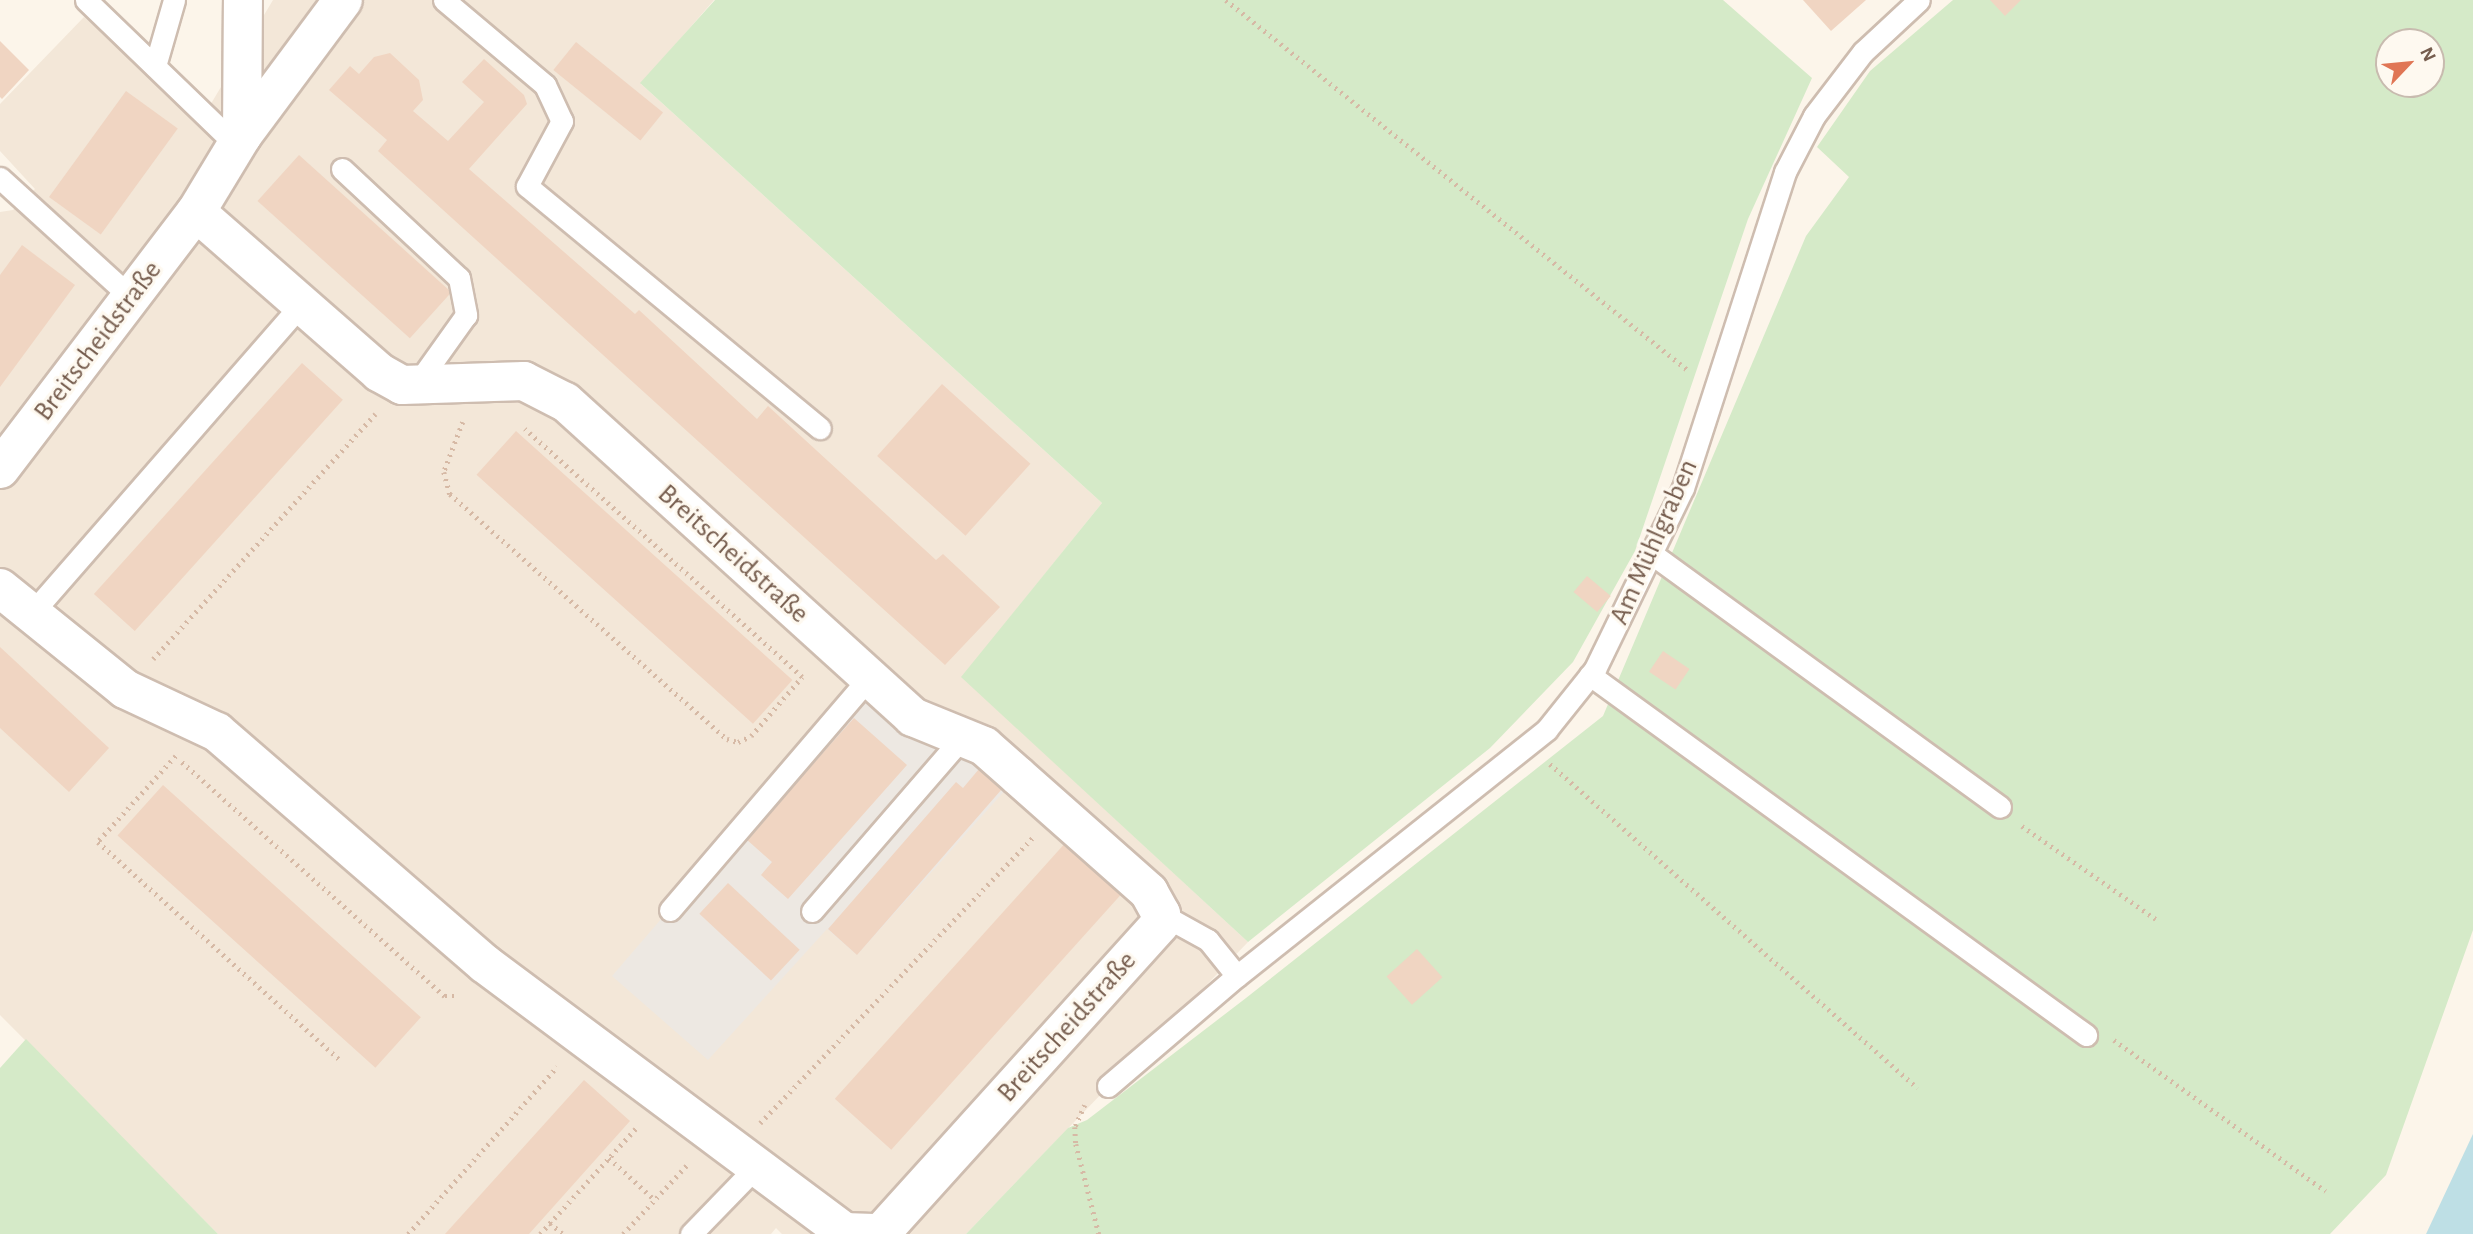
<!DOCTYPE html>
<html>
<head>
<meta charset="utf-8">
<style>
	body { margin:0 }
	#map { position:relative; width:2473px; height:1234px; overflow:hidden; background:#fcf5ea; font-family:"Alegreya Sans",sans-serif }
	div>[style] { position:absolute }
	.residential>* { inset:0; background:#f3e7d8 }
	.industrial>* { inset:0; background:#ede8e2 }
	.green>* { inset:0; background:#d5eac8 }
	.water>* { inset:0; background:#bedfe5 }
	.building>* { inset:0; background:#f0d5c2; transform-origin:0 0 }
	.path>* { height:4.5px; margin-top:-2.25px; transform-origin:0; background:repeating-linear-gradient(90deg,#d6b9a5 0 2px,transparent 0 7px) }
	.roads { filter:drop-shadow(2px 0 #cebdb0) drop-shadow(-2px 0 #cebdb0) drop-shadow(0 2px #cebdb0) drop-shadow(0 -2px #cebdb0) }
	.lane>* { height:21px; margin:-10.5px; padding:0 10.5px; transform-origin:10.5px; border-radius:10.5px; background:#fff }
	.street>* { height:38px; margin:-19px; padding:0 19px; transform-origin:19px; border-radius:19px; background:#fff }
	span { translate:-50% -50%; white-space:nowrap; text-align:center; line-height:1.15; -webkit-text-stroke:6px #fef9f0; paint-order:stroke }
	.street-label { font-size:28px; color:#765d4e }
	.north { position:absolute; left:2375px; top:28px; width:70px; height:70px; box-sizing:border-box; background:#fef9f0; border:2px solid #c8bbaf; border-radius:50%; rotate:64deg; font-size:19px; font-weight:700; line-height:28px; text-align:center; color:#765d4e }
	.north::after { content:''; display:block; margin:auto; width:24px; height:32px; background:#e07655; clip-path:polygon(50% 0,100% 100%,50% 72%,0 100%) }
</style>
</head>
<body>
<div id="map">
	<div class="residential">
		<div style="clip-path:polygon(273px 0,714px 0,641px 84px,1102px 503px,962px 677px,1248px 942px,966px 1234px,782px 1234px,776px 1228px,771px 1234px,218px 1234px,0 1015px,0 212px,13px 210px,35px 189px,0 151px,0 104px,84px 17px,200px 122px)"></div>
	</div>
	<div class="industrial">
		<div style="clip-path:polygon(869px 678px,1018px 776px,857px 955px,827px 929px,708px 1060px,612px 976px)"></div>
	</div>
	<div class="green">
		<div style="clip-path:polygon(715px 0,1723px 0,1812px 78px,1748px 219px,1635px 551px,1573px 662px,1490px 748px,1248px 942px,961px 677px,1102px 503px,640px 83px)"></div>
		<div style="clip-path:polygon(evenodd,1953px 0,2473px 0,2473px 930px,2386px 1175px,2330px 1234px,966px 1234px,1068px 1128px,1087px 1120px,1246px 998px,1603px 716px,1806px 236px,1849px 177px,1817px 147px,1870px 71px,1953px 0,2389px 42px,2431px 42px,2431px 84px,2389px 84px,2389px 42px)"></div>
		<div style="clip-path:polygon(26px 1039px,218px 1234px,0 1234px,0 1068px)"></div>
	</div>
	<div class="water">
		<div style="clip-path:polygon(2473px 1134px,2473px 1234px,2426px 1234px)"></div>
	</div>
	<div class="building">
		<div style="clip-path:polygon(1803px 0,1866px 0,1831px 31px)"></div>
		<div style="clip-path:polygon(1990px 0,2021px 0,2005px 16px)"></div>
		<div style="clip-path:polygon(0 41px,29px 70px,2px 99px,0 97px)"></div>
		<div style="left:576px;top:42px;width:112px;height:36px;rotate:39deg"></div>
		<div style="clip-path:polygon(390px 53px,419px 80px,423px 100px,413px 111px,448px 141px,484px 102px,462px 82px,484px 59px,524px 95px,527px 104px,469px 169px,635px 314px,639px 310px,757px 419px,768px 406px,936px 560px,943px 554px,1000px 607px,945px 665px,378px 151px,387px 140px,329px 90px,350px 66px,359px 74px,374px 57px)"></div>
		<div style="left:126px;top:91px;width:64px;height:131px;rotate:36deg"></div>
		<div style="left:299px;top:155px;width:205px;height:62px;rotate:42deg"></div>
		<div style="clip-path:polygon(22px 245px,75px 285px,0 387px,0 275px)"></div>
		<div style="left:302px;top:363px;width:55px;height:311px;rotate:42deg"></div>
		<div style="left:942px;top:384px;width:119px;height:97px;rotate:42deg"></div>
		<div style="left:516px;top:431px;width:372px;height:59px;rotate:42deg"></div>
		<div style="left:1587px;top:576px;width:31px;height:21px;rotate:40deg"></div>
		<div style="clip-path:polygon(0 647px,109px 748px,69px 792px,0 728px)"></div>
		<div style="left:1663px;top:651px;width:32px;height:25px;rotate:34deg"></div>
		<div style="clip-path:polygon(854px 718px,907px 765px,788px 899px,761px 875px,772px 862px,746px 839px)"></div>
		<div style="clip-path:polygon(979px 769px,1002px 789px,857px 955px,828px 929px,956px 782px,963px 788px)"></div>
		<div style="left:163px;top:785px;width:347px;height:68px;rotate:42deg"></div>
		<div style="left:1067px;top:841px;width:76px;height:347px;rotate:42deg"></div>
		<div style="left:728px;top:883px;width:98px;height:42px;rotate:43deg"></div>
		<div style="left:1417px;top:949px;width:38px;height:41px;rotate:48deg"></div>
		<div style="clip-path:polygon(584px 1080px,630px 1121px,529px 1234px,445px 1234px)"></div>
	</div>
	<div class="path">
		<div style="left:1226px;top:0;width:593px;rotate:38.71deg"></div>
		<div style="left:463px;top:422px;width:53px;rotate:110.8deg"></div>
		<div style="left:444px;top:472px;width:23px;rotate:75deg"></div>
		<div style="left:450px;top:494px;width:370px;rotate:41.5deg"></div>
		<div style="left:727px;top:739px;width:11px;rotate:15deg"></div>
		<div style="left:738px;top:742px;width:14px;rotate:-25deg"></div>
		<div style="left:751px;top:736px;width:78px;rotate:-49.2deg"></div>
		<div style="left:802px;top:677px;width:372px;rotate:-138.2deg"></div>
		<div style="left:153px;top:659px;width:331px;rotate:-47.8deg"></div>
		<div style="left:176px;top:756px;width:116px;rotate:132.2deg"></div>
		<div style="left:98px;top:842px;width:327px;rotate:42deg"></div>
		<div style="left:182px;top:762px;width:352px;rotate:41.7deg"></div>
		<div style="left:445px;top:996px;width:14px"></div>
		<div style="left:1550px;top:764px;width:490px;rotate:41.4deg"></div>
		<div style="left:2022px;top:826px;width:163px;rotate:34.8deg"></div>
		<div style="left:2114px;top:1040px;width:260px;rotate:35.5deg"></div>
		<div style="left:1085px;top:1105px;width:24px;rotate:114deg"></div>
		<div style="left:1075px;top:1127px;width:17px;rotate:87deg"></div>
		<div style="left:1076px;top:1144px;width:93px;rotate:75.7deg"></div>
		<div style="left:760px;top:1123px;width:394px;rotate:-46.3deg"></div>
		<div style="left:609px;top:1158px;width:62px;rotate:42.4deg"></div>
		<div style="left:550px;top:1223px;width:17px;rotate:40deg"></div>
		<div style="left:408px;top:1234px;width:224px;rotate:-48.3deg"></div>
		<div style="left:540px;top:1234px;width:144px;rotate:-47.8deg"></div>
		<div style="left:623px;top:1234px;width:94px;rotate:-47.2deg"></div>
	</div>
	<div class="roads">
		<div class="lane">
			<div style="left:86px;top:0;width:210px;rotate:44deg"></div>
			<div style="left:444px;top:0;width:132px;rotate:40.1deg"></div>
			<div style="left:545px;top:85px;width:40px;rotate:65deg"></div>
			<div style="left:562px;top:121px;width:74px;rotate:118.3deg"></div>
			<div style="left:527px;top:186px;width:380px;rotate:39.6deg"></div>
			<div style="left:155px;top:66px;width:69px;rotate:-73.9deg"></div>
			<div style="left:342px;top:169px;width:160px;rotate:43deg"></div>
			<div style="left:459px;top:278px;width:38px;rotate:79deg"></div>
			<div style="left:466px;top:315px;width:90px;rotate:125.5deg"></div>
			<div style="left:0;top:178px;width:177px;rotate:42.3deg"></div>
			<div style="left:1652px;top:554px;width:430px;rotate:36deg"></div>
			<div style="left:31px;top:614px;width:410px;rotate:-48.9deg"></div>
			<div style="left:1590px;top:675px;width:613px;rotate:35.97deg"></div>
			<div style="left:670px;top:910px;width:306px;rotate:-49.4deg"></div>
			<div style="left:812px;top:911px;width:228px;rotate:-49.1deg"></div>
			<div style="left:1161px;top:914px;width:54px;rotate:29deg"></div>
			<div style="left:1208px;top:940px;width:46px;rotate:51.1deg"></div>
			<div style="left:1108px;top:1086px;width:170px;rotate:-40.5deg"></div>
			<div style="left:1237px;top:976px;width:396px;rotate:-38.5deg"></div>
			<div style="left:1547px;top:729px;width:77px;rotate:-51.3deg"></div>
			<div style="left:1595px;top:669px;width:201px;rotate:-64.1deg"></div>
			<div style="left:1683px;top:488px;width:332px;rotate:-72.1deg"></div>
			<div style="left:1785px;top:172px;width:63px;rotate:-62.6deg"></div>
			<div style="left:1814px;top:116px;width:81px;rotate:-52.6deg"></div>
			<div style="left:1863px;top:52px;width:76px;rotate:-42.9deg"></div>
			<div style="left:691px;top:1234px;width:92px;rotate:-45.9deg"></div>
		</div>
		<div class="street">
			<div style="left:242px;top:136px;width:136px;rotate:-89.6deg"></div>
			<div style="left:0;top:469px;width:323px;rotate:-52.7deg"></div>
			<div style="left:196px;top:212px;width:89px;rotate:-58.8deg"></div>
			<div style="left:242px;top:136px;width:169px;rotate:-53.4deg"></div>
			<div style="left:0;top:588px;width:161px;rotate:38.9deg"></div>
			<div style="left:125px;top:689px;width:102px;rotate:25.1deg"></div>
			<div style="left:217px;top:732px;width:354px;rotate:40.9deg"></div>
			<div style="left:485px;top:964px;width:448px;rotate:36.7deg"></div>
			<div style="left:844px;top:1232px;width:37px;rotate:2deg"></div>
			<div style="left:881px;top:1233px;width:416px;rotate:-47.9deg"></div>
			<div style="left:1160px;top:924px;width:10px;rotate:-84deg"></div>
			<div style="left:1161px;top:914px;width:25px;rotate:-119deg"></div>
			<div style="left:1149px;top:892px;width:175px;rotate:-138.5deg"></div>
			<div style="left:1018px;top:776px;width:45px;rotate:-138.6deg"></div>
			<div style="left:984px;top:746px;width:77px;rotate:-157.8deg"></div>
			<div style="left:913px;top:717px;width:469px;rotate:-137.8deg"></div>
			<div style="left:565px;top:402px;width:46px;rotate:-152.9deg"></div>
			<div style="left:524px;top:381px;width:122px;rotate:178.1deg"></div>
			<div style="left:402px;top:385px;width:26px;rotate:-151deg"></div>
			<div style="left:379px;top:372px;width:243px;rotate:-138.8deg"></div>
		</div>
	</div>
	<div class="street-label">
		<span style="left:98px;top:341px;rotate:-53deg">Breitscheidstraße</span>
		<span style="left:1654px;top:542px;rotate:-66deg">Am Mühlgraben</span>
		<span style="left:733px;top:554px;rotate:42deg">Breitscheidstraße</span>
		<span style="left:1067px;top:1027px;rotate:-48deg">Breitscheidstraße</span>
	</div>
	<div class="north">N</div>
</div>
</body>
</html>
